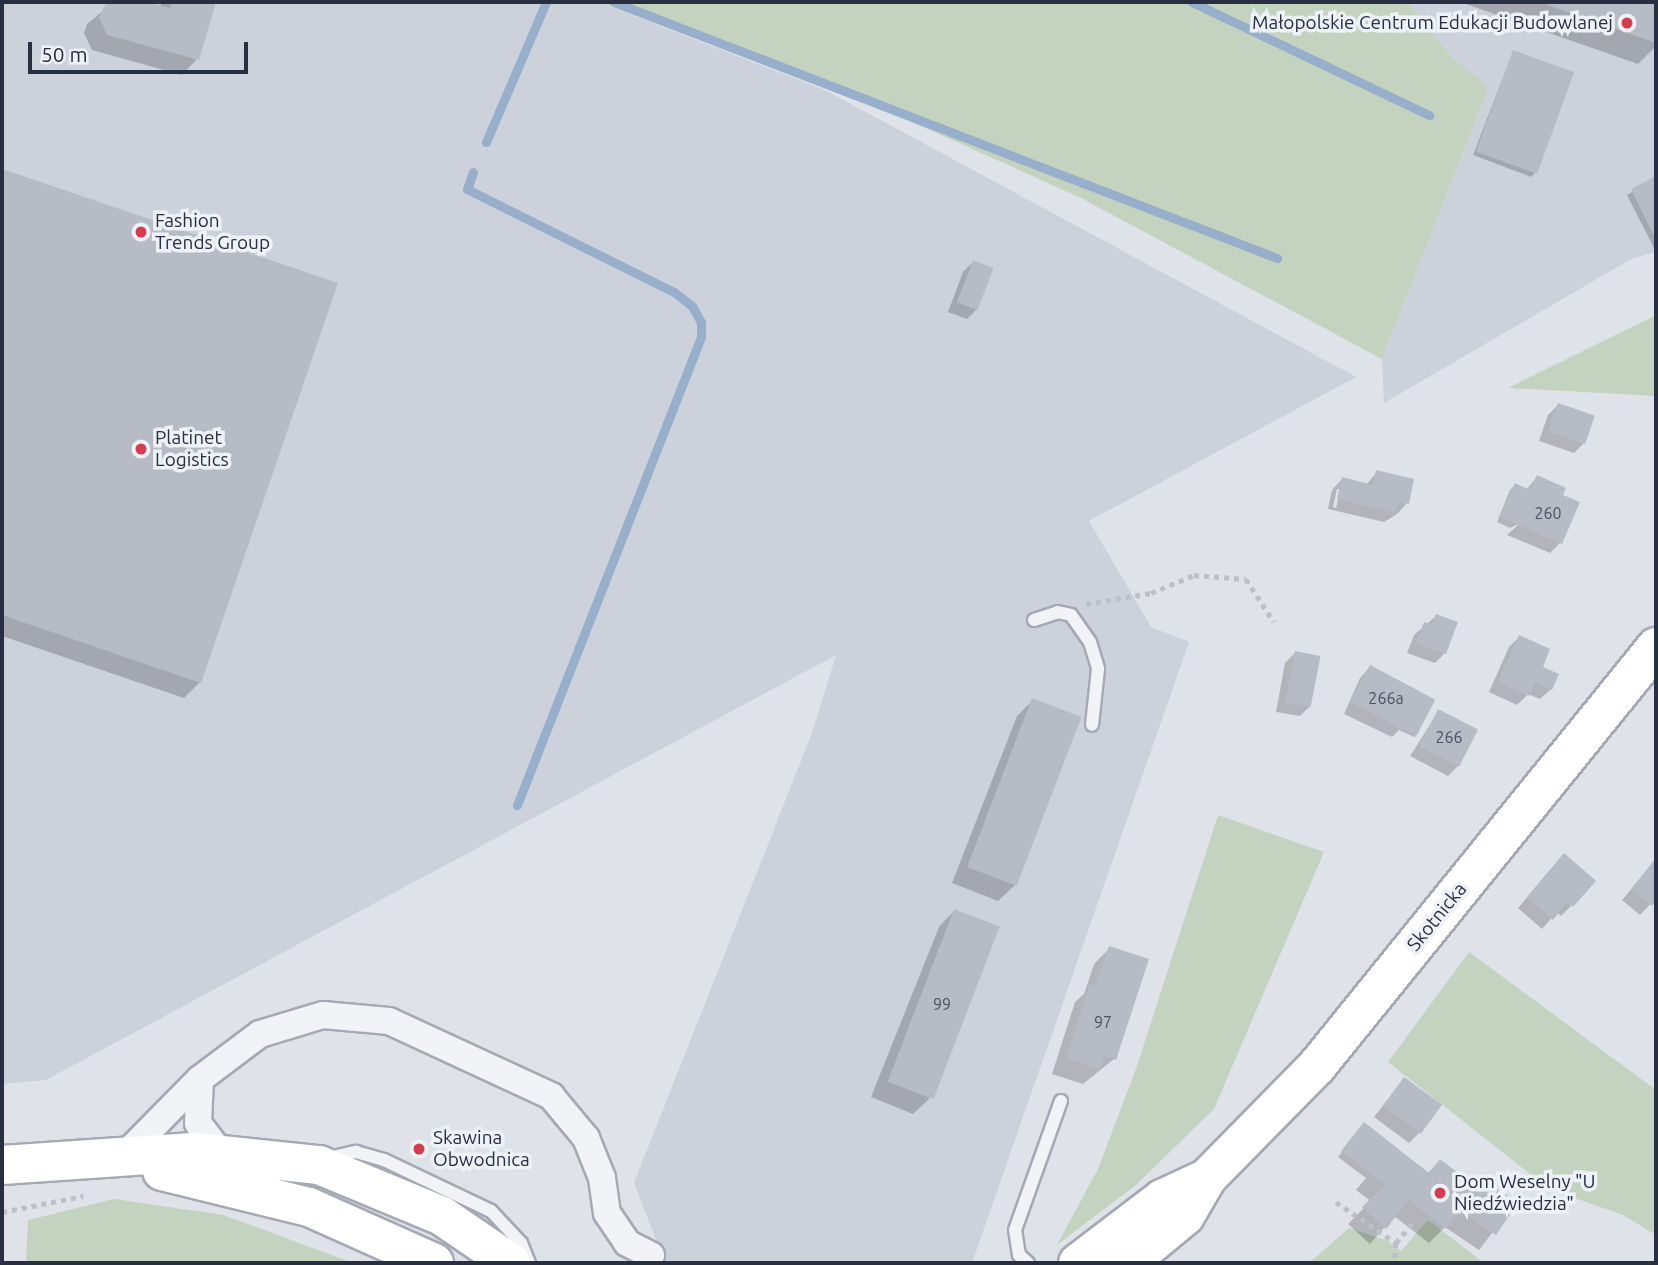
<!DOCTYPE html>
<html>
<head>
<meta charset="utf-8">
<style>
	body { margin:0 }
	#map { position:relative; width:1658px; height:1265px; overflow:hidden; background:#dfe2e9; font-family:Ubuntu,sans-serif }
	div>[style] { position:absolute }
	.built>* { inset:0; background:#cdd1db }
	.green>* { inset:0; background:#c4d3bf }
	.shadow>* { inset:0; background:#0003 }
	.stream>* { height:9px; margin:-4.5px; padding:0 4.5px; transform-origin:4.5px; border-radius:4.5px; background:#97afcb }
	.building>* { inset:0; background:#b6bbc6; transform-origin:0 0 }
	.path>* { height:4.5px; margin-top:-2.25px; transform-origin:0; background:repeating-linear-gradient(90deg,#bdc0c8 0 5px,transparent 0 10px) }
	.roads { filter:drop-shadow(2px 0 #a4a9b3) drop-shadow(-2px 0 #a4a9b3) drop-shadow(0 2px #a4a9b3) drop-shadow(0 -2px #a4a9b3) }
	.service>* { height:12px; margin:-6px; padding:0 6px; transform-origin:6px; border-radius:6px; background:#f2f3f7 }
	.minor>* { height:26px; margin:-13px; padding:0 13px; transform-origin:13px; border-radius:13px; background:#f2f3f7 }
	.primary>* { height:38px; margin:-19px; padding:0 19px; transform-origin:19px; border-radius:19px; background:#fff }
	.dots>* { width:19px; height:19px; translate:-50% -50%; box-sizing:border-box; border:4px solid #eef1f6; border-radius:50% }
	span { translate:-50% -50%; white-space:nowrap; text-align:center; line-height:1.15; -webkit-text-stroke:7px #eef1f6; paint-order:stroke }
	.number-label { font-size:16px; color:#4b5262 }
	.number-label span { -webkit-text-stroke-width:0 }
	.poi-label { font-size:19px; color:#272f41 }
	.right { translate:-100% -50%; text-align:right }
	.left { translate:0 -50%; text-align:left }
	.street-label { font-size:19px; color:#272f41 }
	.frame { position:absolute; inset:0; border:4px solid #272f41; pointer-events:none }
	.scale { position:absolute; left:28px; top:42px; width:220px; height:32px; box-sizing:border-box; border:4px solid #272f41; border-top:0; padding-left:9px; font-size:21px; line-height:24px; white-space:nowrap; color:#272f41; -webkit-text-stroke:5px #eef1f6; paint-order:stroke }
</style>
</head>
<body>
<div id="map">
	<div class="built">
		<div style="clip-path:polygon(2px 2px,599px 2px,825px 90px,1356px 377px,1089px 521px,1151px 627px,1189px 642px,972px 1263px,665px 1263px,634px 1183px,812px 733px,836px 655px,46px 1080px,2px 1084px)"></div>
		<div style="clip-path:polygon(1408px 2px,1656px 2px,1656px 252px,1633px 258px,1384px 403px,1382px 359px,1489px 87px,1452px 57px)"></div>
	</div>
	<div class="green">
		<div style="clip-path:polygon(599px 2px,1408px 2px,1452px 57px,1489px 87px,1382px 359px,1079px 197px,872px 104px)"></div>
		<div style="clip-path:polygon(1656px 315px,1656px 396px,1508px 388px)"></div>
		<div style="clip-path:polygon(1218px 815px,1324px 852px,1214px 1109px,1136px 1185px,1057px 1245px,1098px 1169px,1137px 1066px)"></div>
		<div style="clip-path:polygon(1469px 952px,1656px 1090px,1656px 1235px,1623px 1215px,1549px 1189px,1388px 1062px)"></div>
		<div style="clip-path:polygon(114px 1199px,224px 1215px,353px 1263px,26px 1263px,28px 1220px)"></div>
		<div style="clip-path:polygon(1428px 1220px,1484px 1263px,1309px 1263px,1349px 1228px,1386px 1240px,1401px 1251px)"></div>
	</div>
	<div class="shadow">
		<div style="clip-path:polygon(114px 2px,160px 7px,162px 2px,214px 2px,197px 59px,182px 75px,92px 50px,84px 33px,87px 24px)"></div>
		<div style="clip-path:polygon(1460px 2px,1656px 2px,1656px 46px,1638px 64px)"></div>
		<div style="clip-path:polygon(1513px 52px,1536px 172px,1531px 177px,1473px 155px)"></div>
		<div style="clip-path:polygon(2px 170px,335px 284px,200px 682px,184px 698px,2px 636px)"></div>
		<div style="clip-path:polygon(1656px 178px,1656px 247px,1654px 248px,1627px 195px)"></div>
		<div style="clip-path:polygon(973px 262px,977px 309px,967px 319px,948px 312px,963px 272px)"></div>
		<div style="clip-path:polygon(1558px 405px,1584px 443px,1574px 453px,1539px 441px,1548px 415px)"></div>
		<div style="clip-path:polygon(evenodd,1377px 472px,1407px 503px,1397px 514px,1384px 522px,1328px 509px,1332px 490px,1342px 479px,1366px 485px,1377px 472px,1337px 489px,1341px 489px,1336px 508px,1333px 507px,1337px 489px)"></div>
		<div style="clip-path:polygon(1537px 477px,1561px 496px,1560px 543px,1550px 553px,1507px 535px,1520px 523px,1510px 528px,1497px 522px,1510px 490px,1515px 485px,1526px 490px)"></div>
		<div style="clip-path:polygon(1436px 616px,1445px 653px,1435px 663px,1407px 653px,1414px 635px)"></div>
		<div style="clip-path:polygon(1519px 637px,1551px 689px,1540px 699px,1528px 694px,1517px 705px,1489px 692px,1509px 647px)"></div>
		<div style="clip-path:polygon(1295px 653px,1310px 706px,1300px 716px,1276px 712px,1285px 663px)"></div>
		<div style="clip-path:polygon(1370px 667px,1419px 691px,1415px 700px,1419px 732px,1414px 737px,1399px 730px,1392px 737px,1344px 714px,1360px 678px)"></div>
		<div style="clip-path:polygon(1033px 700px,1014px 886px,998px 901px,952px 883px,1017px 716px)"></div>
		<div style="clip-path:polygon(1439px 711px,1458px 766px,1448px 776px,1410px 756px)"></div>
		<div style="clip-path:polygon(1656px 860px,1656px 898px,1640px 915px,1622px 900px)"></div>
		<div style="clip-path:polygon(1554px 866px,1571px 906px,1561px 916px,1557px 912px,1542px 929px,1518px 908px)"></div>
		<div style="clip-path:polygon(954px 911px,929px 1099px,913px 1114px,871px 1097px,939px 927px)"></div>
		<div style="clip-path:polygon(1110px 948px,1114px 1059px,1083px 1084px,1052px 1074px,1075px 1002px,1084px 994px,1094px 964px)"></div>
		<div style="clip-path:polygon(1404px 1079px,1420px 1132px,1409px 1143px,1374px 1117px)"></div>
		<div style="clip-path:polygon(1360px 1129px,1427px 1174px,1440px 1161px,1474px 1188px,1482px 1180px,1515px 1203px,1479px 1250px,1445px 1227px,1429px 1243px,1394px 1216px,1370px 1244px,1348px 1224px,1371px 1201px,1356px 1190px,1366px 1178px,1338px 1157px)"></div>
	</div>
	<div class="stream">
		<div style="left:614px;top:2px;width:711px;rotate:21.11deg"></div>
		<div style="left:1192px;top:2px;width:263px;rotate:25.5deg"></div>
		<div style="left:486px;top:142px;width:152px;rotate:-66.8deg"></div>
		<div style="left:473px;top:172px;width:18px;rotate:109deg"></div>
		<div style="left:467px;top:189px;width:231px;rotate:26.5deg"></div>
		<div style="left:674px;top:292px;width:23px;rotate:38deg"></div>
		<div style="left:692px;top:306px;width:18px;rotate:61deg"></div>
		<div style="left:701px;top:322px;width:15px;rotate:90deg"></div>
		<div style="left:701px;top:337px;width:503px;rotate:111.46deg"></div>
	</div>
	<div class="building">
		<div style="clip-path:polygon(107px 2px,146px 2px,170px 8px,172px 2px,216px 2px,199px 60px,107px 35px,99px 17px)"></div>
		<div style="clip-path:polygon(1539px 2px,1656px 2px,1656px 43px)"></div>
		<div style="left:1513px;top:50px;width:65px;height:108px;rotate:20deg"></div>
		<div style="clip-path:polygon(2px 169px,338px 283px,201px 683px,2px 615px)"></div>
		<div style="clip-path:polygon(1656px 176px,1656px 240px,1631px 189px)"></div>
		<div style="left:973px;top:260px;width:22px;height:45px;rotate:21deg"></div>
		<div style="left:1558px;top:403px;width:39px;height:30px;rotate:19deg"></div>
		<div style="clip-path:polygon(1376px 470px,1414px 479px,1409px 504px,1398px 502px,1396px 513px,1337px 499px,1342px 477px,1373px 485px)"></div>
		<div style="clip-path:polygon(1537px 475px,1566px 488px,1563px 495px,1580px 502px,1562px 544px,1500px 517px,1515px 483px,1530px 490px)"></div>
		<div style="clip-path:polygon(1436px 614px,1458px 622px,1446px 654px,1416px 643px,1424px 622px,1432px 625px)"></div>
		<div style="clip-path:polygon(1519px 635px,1550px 649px,1543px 667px,1559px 674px,1552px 690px,1535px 682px,1529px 696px,1498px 682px)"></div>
		<div style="left:1295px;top:651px;width:26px;height:52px;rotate:11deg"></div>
		<div style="left:1370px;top:665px;width:74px;height:42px;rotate:28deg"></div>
		<div style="left:1032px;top:698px;width:53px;height:181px;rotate:21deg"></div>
		<div style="left:1438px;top:709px;width:45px;height:42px;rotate:27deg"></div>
		<div style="clip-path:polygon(1564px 853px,1596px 881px,1573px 907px,1567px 902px,1553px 920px,1527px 897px)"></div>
		<div style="clip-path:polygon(1656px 858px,1656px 901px,1652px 906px,1631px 889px)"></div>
		<div style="left:954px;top:909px;width:49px;height:185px;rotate:21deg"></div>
		<div style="clip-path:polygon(1109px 946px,1149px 959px,1116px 1060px,1104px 1056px,1100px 1070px,1066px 1058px,1090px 984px,1095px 986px)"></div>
		<div style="left:1404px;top:1077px;width:47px;height:36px;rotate:36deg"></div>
		<div style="clip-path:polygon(1364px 1122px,1429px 1173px,1440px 1159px,1476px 1187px,1481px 1178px,1518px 1203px,1496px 1235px,1459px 1211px,1446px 1229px,1409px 1200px,1386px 1229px,1362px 1207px,1385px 1185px,1341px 1151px)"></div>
	</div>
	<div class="path">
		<div style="left:1086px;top:604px;width:66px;rotate:-9.6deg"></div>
		<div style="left:1151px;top:593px;width:47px;rotate:-22.7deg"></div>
		<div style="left:1194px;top:575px;width:52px;rotate:4.4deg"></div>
		<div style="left:1246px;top:579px;width:51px;rotate:56.9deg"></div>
		<div style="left:1336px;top:1202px;width:73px;rotate:34.3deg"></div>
		<div style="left:1396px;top:1243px;width:20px;rotate:93deg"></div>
		<div style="left:2px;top:1212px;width:83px;rotate:-11.2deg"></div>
		<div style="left:1396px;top:1243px;width:26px;rotate:-51deg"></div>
	</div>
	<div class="roads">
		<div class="service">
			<div style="left:1034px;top:620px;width:25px;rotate:-18deg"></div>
			<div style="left:1058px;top:612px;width:13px;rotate:13deg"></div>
			<div style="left:1071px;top:615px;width:33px;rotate:55deg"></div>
			<div style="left:1090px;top:642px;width:28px;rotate:73deg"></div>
			<div style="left:1098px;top:669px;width:56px;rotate:96.1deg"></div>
			<div style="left:329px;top:1158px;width:28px;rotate:-13deg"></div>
			<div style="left:356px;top:1152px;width:29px;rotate:16deg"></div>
			<div style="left:384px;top:1160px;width:119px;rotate:25.5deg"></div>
			<div style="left:491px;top:1211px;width:44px;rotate:46.8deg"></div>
			<div style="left:521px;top:1243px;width:22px;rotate:68deg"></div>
			<div style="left:1028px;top:1263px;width:12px;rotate:-138deg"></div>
			<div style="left:1019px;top:1255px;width:25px;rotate:-99deg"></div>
			<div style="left:1015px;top:1230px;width:137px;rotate:-70.4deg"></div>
		</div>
		<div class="minor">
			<div style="left:200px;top:1079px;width:44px;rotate:92.6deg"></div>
			<div style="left:198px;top:1123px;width:39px;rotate:53deg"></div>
			<div style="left:122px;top:1158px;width:111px;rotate:-45.4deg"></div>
			<div style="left:200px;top:1079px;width:75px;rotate:-36.9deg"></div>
			<div style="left:260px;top:1034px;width:66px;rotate:-16.8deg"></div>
			<div style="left:323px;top:1015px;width:66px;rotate:5.2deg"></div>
			<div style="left:389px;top:1021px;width:179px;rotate:24.8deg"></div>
			<div style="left:551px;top:1096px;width:55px;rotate:50.2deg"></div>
			<div style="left:586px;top:1138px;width:43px;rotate:68.2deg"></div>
			<div style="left:602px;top:1178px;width:35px;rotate:82deg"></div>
			<div style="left:607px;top:1213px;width:36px;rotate:56deg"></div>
			<div style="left:627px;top:1243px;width:27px;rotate:27deg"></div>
		</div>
		<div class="primary">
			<div style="left:2px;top:1165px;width:191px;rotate:-3.9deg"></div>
			<div style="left:193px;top:1152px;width:127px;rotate:5.9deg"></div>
			<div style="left:319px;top:1165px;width:133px;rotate:22.5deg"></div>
			<div style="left:442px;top:1216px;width:83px;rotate:34.3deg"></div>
			<div style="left:162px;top:1171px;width:151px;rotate:13.8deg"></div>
			<div style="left:309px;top:1207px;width:137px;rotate:24.1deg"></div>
			<div style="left:1078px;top:1263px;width:106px;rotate:-37.3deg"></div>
			<div style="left:1162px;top:1199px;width:50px;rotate:-25deg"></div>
			<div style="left:1128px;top:1263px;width:74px;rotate:-39.5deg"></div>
			<div style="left:1185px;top:1216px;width:44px;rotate:-59.9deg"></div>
			<div style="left:1207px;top:1178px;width:157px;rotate:-45.5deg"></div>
			<div style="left:1317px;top:1066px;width:539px;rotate:-51.02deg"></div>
		</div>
	</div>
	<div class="dots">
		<div style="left:1627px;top:23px;background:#d53c4e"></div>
		<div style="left:141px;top:232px;background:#d53c4e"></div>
		<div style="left:141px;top:449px;background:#d53c4e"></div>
		<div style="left:419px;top:1149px;background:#d53c4e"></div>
		<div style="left:1440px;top:1193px;background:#d53c4e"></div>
	</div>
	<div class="number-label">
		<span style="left:1548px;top:513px">260</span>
		<span style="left:1386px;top:698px">266a</span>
		<span style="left:1449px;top:737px">266</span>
		<span style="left:942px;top:1004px">99</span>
		<span style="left:1103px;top:1022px">97</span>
	</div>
	<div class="poi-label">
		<span class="right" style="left:1613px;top:23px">Małopolskie Centrum Edukacji Budowlanej</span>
		<span class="left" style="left:155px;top:232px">Fashion<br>Trends Group</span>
		<span class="left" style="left:155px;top:449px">Platinet<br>Logistics</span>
		<span class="left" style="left:433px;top:1149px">Skawina<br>Obwodnica</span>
		<span class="left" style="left:1454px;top:1193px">Dom Weselny "U<br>Niedźwiedzia"</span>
	</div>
	<div class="street-label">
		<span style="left:1437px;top:917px;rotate:-51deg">Skotnicka</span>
	</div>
	<div class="frame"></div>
	<div class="scale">50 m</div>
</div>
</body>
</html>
